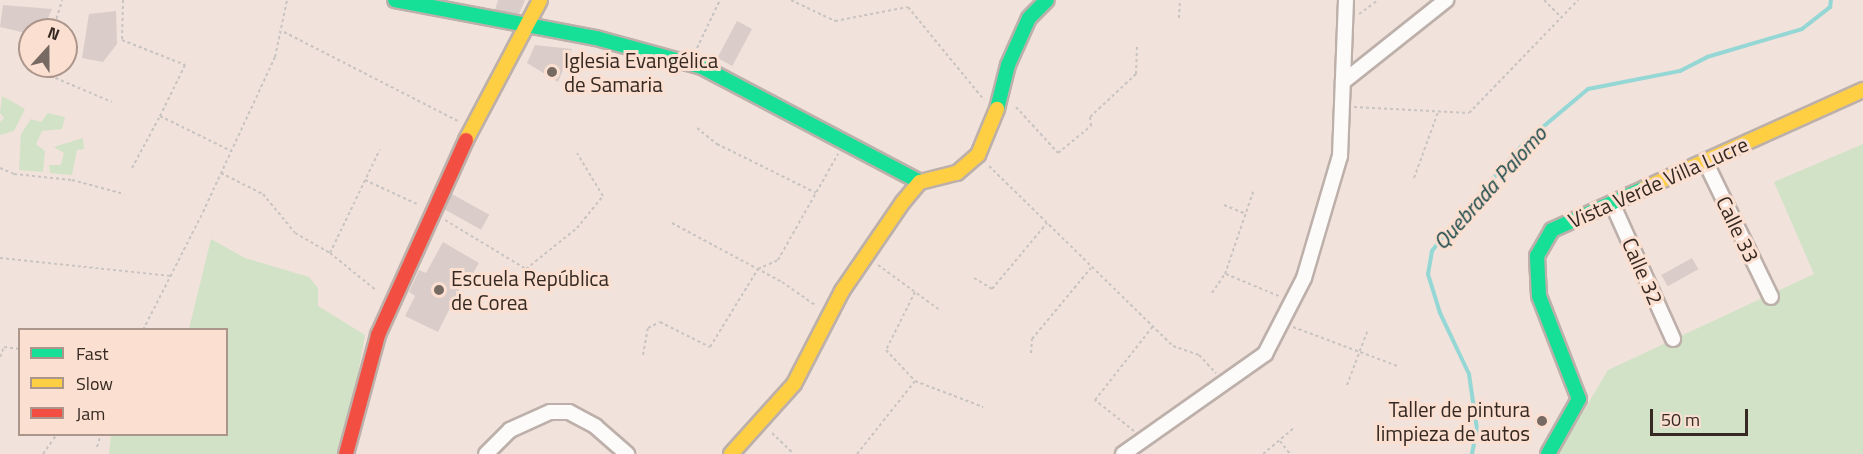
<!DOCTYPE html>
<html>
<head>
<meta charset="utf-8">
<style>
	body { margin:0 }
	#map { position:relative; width:1863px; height:454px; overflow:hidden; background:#f1e2db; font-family:"Titillium Web",sans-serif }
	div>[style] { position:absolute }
	.green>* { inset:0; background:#d1e2c6 }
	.stream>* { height:4px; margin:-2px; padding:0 2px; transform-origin:2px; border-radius:2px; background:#95d7d5 }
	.building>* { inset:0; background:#daccc9; transform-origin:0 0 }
	.path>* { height:2px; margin-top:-1px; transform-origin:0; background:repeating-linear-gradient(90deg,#c9c4c1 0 3px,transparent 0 6px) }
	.roads { filter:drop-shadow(2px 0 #bdb0aa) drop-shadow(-2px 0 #bdb0aa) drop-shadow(0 2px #bdb0aa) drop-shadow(0 -2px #bdb0aa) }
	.street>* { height:14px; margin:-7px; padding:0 7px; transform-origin:7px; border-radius:7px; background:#fdfbfa }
	.fast>* { height:14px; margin:-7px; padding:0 7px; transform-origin:7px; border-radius:7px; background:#16e098 }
	.slow>* { height:14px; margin:-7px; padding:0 7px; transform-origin:7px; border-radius:7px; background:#ffcf43 }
	.jam>* { height:14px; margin:-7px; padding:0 7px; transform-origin:7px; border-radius:7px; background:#f24e42 }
	.dots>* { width:16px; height:16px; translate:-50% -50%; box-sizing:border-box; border:3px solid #fbdfd1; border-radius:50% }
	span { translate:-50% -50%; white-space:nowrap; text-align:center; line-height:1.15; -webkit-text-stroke:6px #fbdfd1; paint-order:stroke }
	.poi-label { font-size:21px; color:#352922 }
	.left { translate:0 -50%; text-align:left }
	.right { translate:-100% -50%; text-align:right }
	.street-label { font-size:21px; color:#352922 }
	.water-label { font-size:22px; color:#1b4949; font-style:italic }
	.legend { position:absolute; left:18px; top:328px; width:210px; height:108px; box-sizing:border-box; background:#fbdfd1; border:2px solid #ac968b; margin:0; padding:8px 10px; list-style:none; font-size:18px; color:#352922 }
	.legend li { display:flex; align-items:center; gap:12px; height:30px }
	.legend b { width:30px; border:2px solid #ac968b }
	.north { position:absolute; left:18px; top:18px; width:60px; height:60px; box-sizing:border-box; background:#fbdfd1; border:2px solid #ac968b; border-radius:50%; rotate:21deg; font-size:16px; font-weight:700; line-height:24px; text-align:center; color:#352922 }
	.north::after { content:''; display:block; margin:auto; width:21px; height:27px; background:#776a63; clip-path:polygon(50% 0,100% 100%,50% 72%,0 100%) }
	.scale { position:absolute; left:1650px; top:409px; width:98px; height:27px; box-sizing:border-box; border:3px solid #352922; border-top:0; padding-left:8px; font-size:18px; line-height:21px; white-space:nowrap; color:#352922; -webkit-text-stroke:4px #fbdfd1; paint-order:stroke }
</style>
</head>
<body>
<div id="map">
	<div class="green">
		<div style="clip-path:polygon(2px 96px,25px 109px,14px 131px,0 135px,0 122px,4px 118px,0 113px)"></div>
		<div style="clip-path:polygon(48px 113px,65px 117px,62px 129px,42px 131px,36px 144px,45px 151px,43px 172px,19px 170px,21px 134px,31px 119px,41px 122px)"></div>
		<div style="clip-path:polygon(83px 138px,84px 149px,77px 150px,72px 175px,50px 173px,49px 165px,61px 165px,64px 153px,54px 147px)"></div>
		<div style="clip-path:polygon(1863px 144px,1863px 454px,1558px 454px,1608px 370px,1814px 274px,1774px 182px)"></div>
		<div style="clip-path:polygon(211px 239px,245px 258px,309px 277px,318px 288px,318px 306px,365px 335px,356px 385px,336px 454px,109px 454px,111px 435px,226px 434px,226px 330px,189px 329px)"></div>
	</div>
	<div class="stream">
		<div style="left:1472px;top:454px;width:25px;rotate:-79deg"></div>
		<div style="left:1477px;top:429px;width:56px;rotate:-98.3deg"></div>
		<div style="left:1469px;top:374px;width:68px;rotate:-115.4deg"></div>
		<div style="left:1440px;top:313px;width:41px;rotate:-107.1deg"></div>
		<div style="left:1428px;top:274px;width:23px;rotate:-80deg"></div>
		<div style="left:1432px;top:251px;width:31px;rotate:-52deg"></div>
		<div style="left:1451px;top:227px;width:113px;rotate:-49deg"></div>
		<div style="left:1525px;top:142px;width:82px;rotate:-40.1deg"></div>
		<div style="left:1588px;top:89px;width:94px;rotate:-11.1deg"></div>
		<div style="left:1680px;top:71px;width:30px;rotate:-27deg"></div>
		<div style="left:1707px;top:57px;width:99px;rotate:-16.4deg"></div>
		<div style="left:1802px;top:29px;width:36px;rotate:-38deg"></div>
		<div style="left:1830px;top:7px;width:7px;rotate:-82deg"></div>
	</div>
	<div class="building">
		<div style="clip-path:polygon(498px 0,525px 0,519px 14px,495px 10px)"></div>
		<div style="clip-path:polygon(3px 5px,52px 9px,43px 30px,30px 30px,30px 34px,0 27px)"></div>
		<div style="clip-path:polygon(116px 11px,117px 44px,103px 62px,82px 58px,89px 14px)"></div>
		<div style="left:737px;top:21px;width:17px;height:42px;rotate:28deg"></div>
		<div style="clip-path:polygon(535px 45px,572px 49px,558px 82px,527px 63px)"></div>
		<div style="left:450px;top:193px;width:45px;height:17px;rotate:29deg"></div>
		<div style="clip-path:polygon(443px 242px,479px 263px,472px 275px,468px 272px,438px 332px,405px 316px,415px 296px,409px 292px,419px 270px,426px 273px)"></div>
		<div style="left:1692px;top:258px;width:13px;height:35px;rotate:61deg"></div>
	</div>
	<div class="path">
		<div style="left:123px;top:0;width:40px;rotate:91.4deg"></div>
		<div style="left:122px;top:40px;width:68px;rotate:21.6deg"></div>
		<div style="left:185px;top:65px;width:57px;rotate:116.1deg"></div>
		<div style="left:160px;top:116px;width:79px;rotate:26.2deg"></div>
		<div style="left:791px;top:0;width:49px;rotate:25.5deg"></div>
		<div style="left:835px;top:21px;width:74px;rotate:-10.9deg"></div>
		<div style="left:908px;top:7px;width:120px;rotate:50.7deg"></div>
		<div style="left:1544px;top:0;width:24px;rotate:45deg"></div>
		<div style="left:1359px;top:14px;width:24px;rotate:-36deg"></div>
		<div style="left:1179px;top:18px;width:18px;rotate:-87deg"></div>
		<div style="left:53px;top:30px;width:31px;rotate:-73deg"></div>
		<div style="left:284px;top:32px;width:195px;rotate:27.1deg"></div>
		<div style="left:66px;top:46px;width:2px;rotate:90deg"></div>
		<div style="left:697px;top:48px;width:53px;rotate:-64.4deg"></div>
		<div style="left:39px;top:71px;width:79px;rotate:23deg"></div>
		<div style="left:55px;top:76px;width:11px;rotate:-68deg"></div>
		<div style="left:1016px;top:107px;width:62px;rotate:47.6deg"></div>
		<div style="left:1058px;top:153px;width:43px;rotate:-39.3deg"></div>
		<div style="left:1091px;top:126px;width:9px;rotate:-96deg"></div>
		<div style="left:1090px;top:117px;width:63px;rotate:-43.1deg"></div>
		<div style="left:1136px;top:74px;width:30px;rotate:-88deg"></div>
		<div style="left:1354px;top:107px;width:115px;rotate:3deg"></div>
		<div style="left:1469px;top:113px;width:157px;rotate:-46deg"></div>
		<div style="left:697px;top:128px;width:26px;rotate:39deg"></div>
		<div style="left:717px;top:144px;width:110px;rotate:26.3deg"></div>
		<div style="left:989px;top:166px;width:257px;rotate:44.4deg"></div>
		<div style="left:1173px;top:346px;width:28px;rotate:19deg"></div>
		<div style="left:1199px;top:355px;width:25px;rotate:47deg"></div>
		<div style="left:0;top:168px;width:15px;rotate:23deg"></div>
		<div style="left:14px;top:174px;width:58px;rotate:5.9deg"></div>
		<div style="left:72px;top:180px;width:54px;rotate:15.1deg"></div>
		<div style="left:132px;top:168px;width:59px;rotate:-61.7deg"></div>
		<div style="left:221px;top:173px;width:47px;rotate:26.6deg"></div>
		<div style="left:263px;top:194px;width:50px;rotate:50.6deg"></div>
		<div style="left:295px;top:233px;width:40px;rotate:29.7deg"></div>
		<div style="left:330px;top:253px;width:60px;rotate:39deg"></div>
		<div style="left:1414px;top:178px;width:70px;rotate:-70deg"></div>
		<div style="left:365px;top:180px;width:57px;rotate:24.8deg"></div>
		<div style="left:1224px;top:205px;width:22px;rotate:22deg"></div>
		<div style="left:445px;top:220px;width:95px;rotate:31.2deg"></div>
		<div style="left:526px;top:269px;width:65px;rotate:-38.8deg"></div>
		<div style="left:577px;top:228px;width:41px;rotate:-50.9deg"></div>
		<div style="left:603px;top:196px;width:50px;rotate:-121.2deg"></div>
		<div style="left:672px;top:223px;width:125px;rotate:28.2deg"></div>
		<div style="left:782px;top:282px;width:40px;rotate:34.9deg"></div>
		<div style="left:330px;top:253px;width:115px;rotate:-64.3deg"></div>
		<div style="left:0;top:258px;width:171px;rotate:6deg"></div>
		<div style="left:878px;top:265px;width:78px;rotate:36.1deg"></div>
		<div style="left:1226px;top:274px;width:60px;rotate:22.7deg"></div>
		<div style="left:974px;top:278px;width:21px;rotate:31deg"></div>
		<div style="left:992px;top:289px;width:86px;rotate:-50.2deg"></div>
		<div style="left:915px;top:292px;width:65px;rotate:116.6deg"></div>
		<div style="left:886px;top:350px;width:42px;rotate:46.9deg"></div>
		<div style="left:915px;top:381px;width:73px;rotate:20.9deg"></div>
		<div style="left:1212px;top:293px;width:23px;rotate:-56deg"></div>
		<div style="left:1225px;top:274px;width:87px;rotate:-71.1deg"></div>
		<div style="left:1293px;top:327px;width:114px;rotate:20.5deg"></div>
		<div style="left:143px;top:330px;width:132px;rotate:-63deg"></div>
		<div style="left:203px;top:212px;width:171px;rotate:-65.1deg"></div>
		<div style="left:275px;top:57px;width:58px;rotate:-78.1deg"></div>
		<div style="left:1031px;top:353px;width:14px;rotate:-86deg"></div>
		<div style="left:1032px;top:339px;width:92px;rotate:-50.3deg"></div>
		<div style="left:643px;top:355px;width:27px;rotate:-80deg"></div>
		<div style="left:648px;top:328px;width:13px;rotate:-27deg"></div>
		<div style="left:660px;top:322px;width:56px;rotate:26.6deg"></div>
		<div style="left:710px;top:347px;width:92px;rotate:-58.4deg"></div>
		<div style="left:758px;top:269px;width:22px;rotate:-24deg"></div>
		<div style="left:778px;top:260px;width:122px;rotate:-60.5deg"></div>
		<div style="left:0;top:357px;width:11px;rotate:-68deg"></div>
		<div style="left:4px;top:347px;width:16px;rotate:7deg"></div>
		<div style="left:1347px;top:385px;width:57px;rotate:-69.3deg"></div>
		<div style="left:1134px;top:431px;width:50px;rotate:-141.5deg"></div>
		<div style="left:1095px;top:400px;width:94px;rotate:-51.9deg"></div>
		<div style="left:772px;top:433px;width:30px;rotate:44deg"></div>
		<div style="left:1280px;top:441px;width:16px;rotate:52deg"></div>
		<div style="left:97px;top:447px;width:14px;rotate:-73deg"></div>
		<div style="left:43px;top:454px;width:24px;rotate:-55deg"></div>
		<div style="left:857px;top:454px;width:93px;rotate:-51.5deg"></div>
		<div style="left:1263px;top:454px;width:42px;rotate:-40.2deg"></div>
	</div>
	<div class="roads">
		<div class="street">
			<div style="left:1343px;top:82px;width:132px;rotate:-38.5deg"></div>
			<div style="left:1705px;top:161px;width:151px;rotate:64.1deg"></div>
			<div style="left:1612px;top:203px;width:149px;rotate:65.8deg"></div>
			<div style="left:486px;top:454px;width:34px;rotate:-45deg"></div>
			<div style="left:510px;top:430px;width:44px;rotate:-24.2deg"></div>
			<div style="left:550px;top:412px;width:19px"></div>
			<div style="left:569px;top:412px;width:30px;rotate:28deg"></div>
			<div style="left:595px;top:426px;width:43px;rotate:41.2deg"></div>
			<div style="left:1123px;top:454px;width:174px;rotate:-35.2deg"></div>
			<div style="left:1265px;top:354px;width:85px;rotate:-62.8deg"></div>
			<div style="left:1304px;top:278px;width:127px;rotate:-73.6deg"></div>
			<div style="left:1340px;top:156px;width:156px;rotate:-87.8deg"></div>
		</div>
		<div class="fast">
			<div style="left:395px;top:0;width:205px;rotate:10.7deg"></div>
			<div style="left:596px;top:38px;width:110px;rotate:15.3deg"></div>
			<div style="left:702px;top:67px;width:246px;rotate:27.8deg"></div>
			<div style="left:997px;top:109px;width:45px;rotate:-76deg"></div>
			<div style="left:1008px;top:65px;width:51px;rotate:-65.9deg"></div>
			<div style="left:1029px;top:18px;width:25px;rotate:-45deg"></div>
			<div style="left:1548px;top:454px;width:63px;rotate:-60.6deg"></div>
			<div style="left:1579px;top:399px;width:110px;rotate:-111.2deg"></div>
			<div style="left:1539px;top:296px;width:40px;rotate:-92.9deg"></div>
			<div style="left:1537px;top:256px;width:30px;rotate:-60deg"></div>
			<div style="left:1552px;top:230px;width:102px;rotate:-24.3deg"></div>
		</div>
		<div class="slow">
			<div style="left:466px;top:140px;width:158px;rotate:-62.1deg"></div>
			<div style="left:1645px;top:188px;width:239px;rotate:-24.2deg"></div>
			<div style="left:731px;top:454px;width:94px;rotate:-48deg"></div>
			<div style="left:794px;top:384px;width:105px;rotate:-62.7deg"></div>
			<div style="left:842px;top:291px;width:108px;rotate:-55.6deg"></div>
			<div style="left:903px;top:202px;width:26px;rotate:-50deg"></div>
			<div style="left:920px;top:182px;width:38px;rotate:-14deg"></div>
			<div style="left:957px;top:173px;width:28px;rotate:-41deg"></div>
			<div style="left:978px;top:155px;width:50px;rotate:-67.6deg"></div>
		</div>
		<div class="jam">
			<div style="left:346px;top:454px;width:123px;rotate:-74.9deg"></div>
			<div style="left:378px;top:335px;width:214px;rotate:-65.7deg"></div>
		</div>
	</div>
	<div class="dots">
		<div style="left:552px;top:72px;background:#776a63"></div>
		<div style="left:439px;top:290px;background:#776a63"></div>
		<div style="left:1542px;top:421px;background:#776a63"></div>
	</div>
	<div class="poi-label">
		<span class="left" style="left:564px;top:72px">Iglesia Evangélica<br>de Samaria</span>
		<span class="left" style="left:451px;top:290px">Escuela República<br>de Corea</span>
		<span class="right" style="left:1530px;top:421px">Taller de pintura<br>limpieza de autos</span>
	</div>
	<div class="street-label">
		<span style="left:1658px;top:182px;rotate:-24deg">Vista Verde Villa Lucre</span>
		<span style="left:1738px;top:229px;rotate:64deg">Calle 33</span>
		<span style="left:1643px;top:271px;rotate:66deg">Calle 32</span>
	</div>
	<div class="water-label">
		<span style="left:1490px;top:188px;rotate:-48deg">Quebrada Palomo</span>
	</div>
	<ul class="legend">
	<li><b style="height:8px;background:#16e098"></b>Fast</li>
	<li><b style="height:8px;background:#ffcf43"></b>Slow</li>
	<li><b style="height:8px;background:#f24e42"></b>Jam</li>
	</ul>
	<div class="north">N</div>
	<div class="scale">50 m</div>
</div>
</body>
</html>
